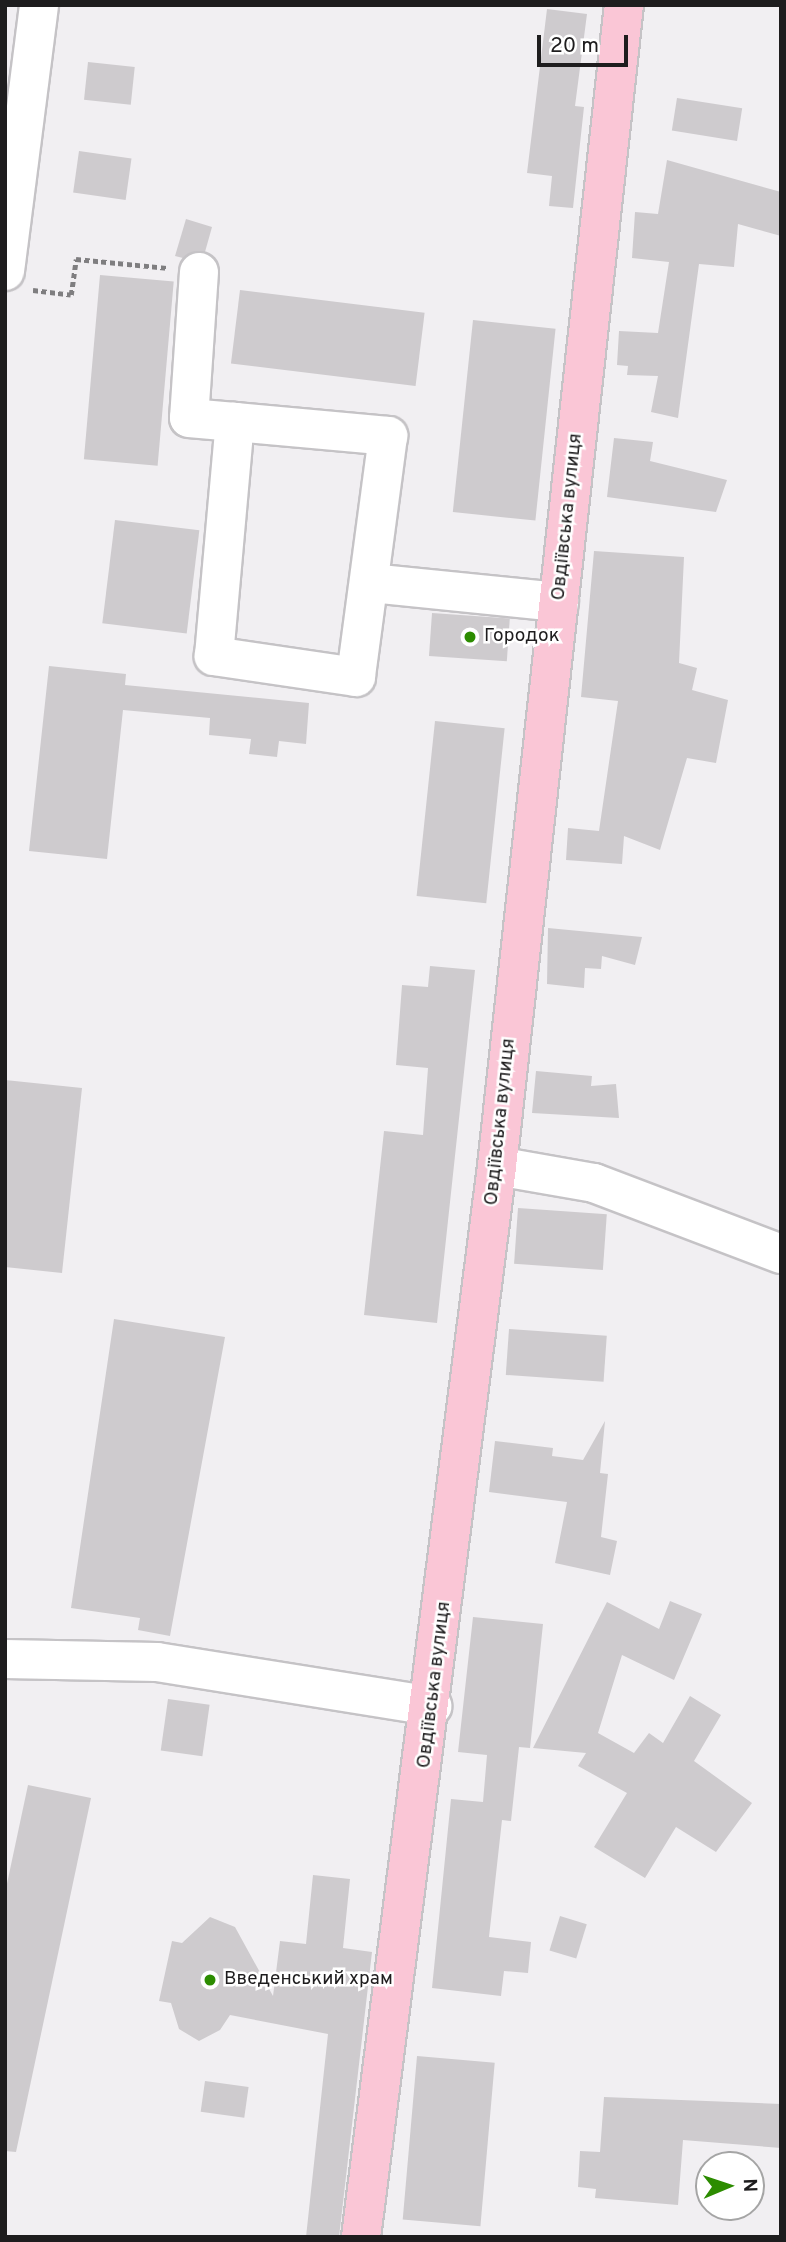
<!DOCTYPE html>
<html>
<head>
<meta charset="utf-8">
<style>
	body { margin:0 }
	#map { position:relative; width:786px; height:2242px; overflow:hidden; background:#f1eff2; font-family:Overpass,sans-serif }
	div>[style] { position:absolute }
	.building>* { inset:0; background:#cecbce; transform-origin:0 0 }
	.path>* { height:4.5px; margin-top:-2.25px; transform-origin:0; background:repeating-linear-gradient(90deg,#7f7e80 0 5px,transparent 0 8.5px) }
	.roads { filter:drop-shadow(2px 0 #c5c3c6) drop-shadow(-2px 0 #c5c3c6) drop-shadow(0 2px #c5c3c6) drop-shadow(0 -2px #c5c3c6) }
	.minor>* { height:38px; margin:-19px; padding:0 19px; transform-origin:19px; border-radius:19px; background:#fff }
	.major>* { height:38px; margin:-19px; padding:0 19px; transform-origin:19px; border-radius:19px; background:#fac6d6 }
	.dots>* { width:19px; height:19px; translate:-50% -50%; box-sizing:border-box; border:4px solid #fff; border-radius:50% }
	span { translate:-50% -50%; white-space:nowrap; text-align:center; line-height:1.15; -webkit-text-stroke:5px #fff; paint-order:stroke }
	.street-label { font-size:19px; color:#1e1d1e }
	.poi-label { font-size:19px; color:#1e1d1e }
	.left { translate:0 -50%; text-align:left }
	.frame { position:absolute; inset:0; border:7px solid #1e1d1e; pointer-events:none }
	.north { position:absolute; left:695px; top:2151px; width:70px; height:70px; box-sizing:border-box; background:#fff; border:2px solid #a5a5a5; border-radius:50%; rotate:88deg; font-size:19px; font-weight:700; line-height:28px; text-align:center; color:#1e1d1e }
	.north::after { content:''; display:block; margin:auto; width:24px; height:32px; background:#2c8c00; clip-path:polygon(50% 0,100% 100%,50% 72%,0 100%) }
	.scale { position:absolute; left:537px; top:35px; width:91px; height:32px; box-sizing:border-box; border:4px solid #1e1d1e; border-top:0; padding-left:9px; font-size:21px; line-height:24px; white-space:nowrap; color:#1e1d1e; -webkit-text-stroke:5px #fff; paint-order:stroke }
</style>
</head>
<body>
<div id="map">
	<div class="building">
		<div style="clip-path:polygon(547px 9px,587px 14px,575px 106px,584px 107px,573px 208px,549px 206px,552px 176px,527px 173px)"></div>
		<div style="left:88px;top:62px;width:47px;height:38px;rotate:6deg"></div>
		<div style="left:677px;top:98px;width:66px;height:33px;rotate:9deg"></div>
		<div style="left:79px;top:151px;width:53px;height:42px;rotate:8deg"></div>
		<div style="clip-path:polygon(667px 160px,781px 192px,781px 236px,738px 224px,734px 267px,699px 264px,678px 418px,651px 412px,658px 376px,627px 375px,628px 366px,617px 365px,619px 331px,658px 333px,669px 262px,632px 258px,635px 212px,658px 214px)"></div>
		<div style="clip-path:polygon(186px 219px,212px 227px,205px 252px,183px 258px,175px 256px)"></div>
		<div style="left:100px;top:275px;width:74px;height:185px;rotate:5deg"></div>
		<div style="left:240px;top:290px;width:186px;height:74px;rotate:7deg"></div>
		<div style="left:473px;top:320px;width:83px;height:193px;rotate:6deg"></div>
		<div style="clip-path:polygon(614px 438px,653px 442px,650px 461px,727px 480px,716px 512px,607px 497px)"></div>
		<div style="left:115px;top:520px;width:85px;height:104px;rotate:7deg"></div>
		<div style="clip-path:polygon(594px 551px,684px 557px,679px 663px,697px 668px,692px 690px,728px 700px,716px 763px,687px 758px,660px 850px,624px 836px,622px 864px,566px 860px,568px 828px,599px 831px,618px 701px,581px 697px)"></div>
		<div style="left:432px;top:613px;width:78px;height:43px;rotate:4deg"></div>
		<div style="clip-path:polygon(49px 666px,126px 674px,125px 685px,309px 703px,306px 744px,279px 741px,277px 757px,249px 754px,251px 739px,209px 735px,210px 718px,123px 710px,107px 859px,29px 851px)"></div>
		<div style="left:435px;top:721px;width:70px;height:176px;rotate:6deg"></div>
		<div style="clip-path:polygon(548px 928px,642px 937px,635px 965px,602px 956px,601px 969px,585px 968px,584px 988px,547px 984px)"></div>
		<div style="clip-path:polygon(430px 966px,475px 970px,437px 1323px,364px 1315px,384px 1131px,423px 1135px,428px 1068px,396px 1065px,402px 985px,428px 987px)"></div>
		<div style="clip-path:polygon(536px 1071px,592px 1076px,591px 1086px,616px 1084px,619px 1118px,532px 1113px)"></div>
		<div style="clip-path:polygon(5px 1080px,82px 1088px,62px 1273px,5px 1267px)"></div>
		<div style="left:518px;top:1208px;width:89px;height:56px;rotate:4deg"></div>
		<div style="clip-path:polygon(114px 1319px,225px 1337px,170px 1636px,138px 1630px,140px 1618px,71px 1608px)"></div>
		<div style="left:509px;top:1329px;width:98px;height:46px;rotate:4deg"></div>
		<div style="clip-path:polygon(605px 1421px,600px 1473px,608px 1474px,601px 1537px,617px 1541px,610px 1575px,555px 1563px,567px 1502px,489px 1492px,495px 1441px,553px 1448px,552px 1456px,583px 1460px)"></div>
		<div style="clip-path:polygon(670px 1601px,702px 1614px,674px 1680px,622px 1655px,598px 1733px,634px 1753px,649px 1733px,663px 1743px,690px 1696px,721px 1715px,694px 1761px,752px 1803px,716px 1852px,676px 1827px,645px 1878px,594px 1847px,627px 1793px,578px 1766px,586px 1753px,533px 1748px,607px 1602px,659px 1629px)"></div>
		<div style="clip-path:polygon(473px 1617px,543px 1624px,530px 1748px,519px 1747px,511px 1821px,502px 1820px,489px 1937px,531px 1942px,528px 1973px,504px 1971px,501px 1996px,432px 1988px,451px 1799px,483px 1802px,487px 1755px,458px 1752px)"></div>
		<div style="left:168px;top:1699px;width:42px;height:52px;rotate:8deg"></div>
		<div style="clip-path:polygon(28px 1785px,91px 1798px,16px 2152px,5px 2151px,5px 1893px)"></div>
		<div style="clip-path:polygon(313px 1875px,350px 1879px,343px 1948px,372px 1952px,339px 2237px,306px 2237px,328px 2034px,230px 2015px,220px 2030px,199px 2041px,179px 2029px,171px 2003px,159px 2001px,172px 1941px,182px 1943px,210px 1917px,235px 1927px,273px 1996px,280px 1941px,306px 1944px)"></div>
		<div style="left:560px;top:1916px;width:28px;height:36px;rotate:17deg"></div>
		<div style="left:417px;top:2056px;width:78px;height:164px;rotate:5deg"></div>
		<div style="left:205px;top:2081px;width:44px;height:31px;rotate:8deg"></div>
		<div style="clip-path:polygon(604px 2097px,781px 2104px,781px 2148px,683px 2140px,678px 2205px,595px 2198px,596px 2189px,578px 2187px,580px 2151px,600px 2152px)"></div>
	</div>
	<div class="path">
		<div style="left:33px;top:290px;width:38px;rotate:7deg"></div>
		<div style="left:71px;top:295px;width:36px;rotate:-82deg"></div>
		<div style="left:76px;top:259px;width:91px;rotate:5.6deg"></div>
	</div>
	<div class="roads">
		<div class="minor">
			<div style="left:5px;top:271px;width:268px;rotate:-82.7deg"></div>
			<div style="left:199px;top:272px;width:146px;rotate:93.9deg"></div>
			<div style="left:189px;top:418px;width:46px;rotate:5deg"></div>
			<div style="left:235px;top:422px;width:154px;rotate:5.2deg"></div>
			<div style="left:388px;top:436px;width:243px;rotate:97.6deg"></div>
			<div style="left:356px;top:677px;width:144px;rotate:-171.6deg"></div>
			<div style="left:214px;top:656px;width:235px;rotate:-84.9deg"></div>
			<div style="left:371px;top:583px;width:189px;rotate:5.8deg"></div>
			<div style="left:497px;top:1166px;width:98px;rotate:9.9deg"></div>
			<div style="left:594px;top:1183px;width:200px;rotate:20.8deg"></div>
			<div style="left:5px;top:1659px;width:152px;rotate:1.1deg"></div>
			<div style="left:157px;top:1662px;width:279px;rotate:9.1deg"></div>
		</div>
		<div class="major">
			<div style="left:361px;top:2237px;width:1080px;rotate:-82.76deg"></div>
			<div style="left:497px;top:1166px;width:1168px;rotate:-83.76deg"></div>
		</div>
	</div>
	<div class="dots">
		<div style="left:470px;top:637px;background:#2c8c00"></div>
		<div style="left:210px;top:1980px;background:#2c8c00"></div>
	</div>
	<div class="street-label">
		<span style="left:568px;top:517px;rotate:-84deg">Овдіївська вулиця</span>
		<span style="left:501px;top:1122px;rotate:-84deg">Овдіївська вулиця</span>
		<span style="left:435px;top:1685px;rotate:-83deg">Овдіївська вулиця</span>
	</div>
	<div class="poi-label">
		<span class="left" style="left:484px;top:637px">Городок</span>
		<span class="left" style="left:224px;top:1980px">Введенський храм</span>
	</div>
	<div class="frame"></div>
	<div class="north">N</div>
	<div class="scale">20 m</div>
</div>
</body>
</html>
